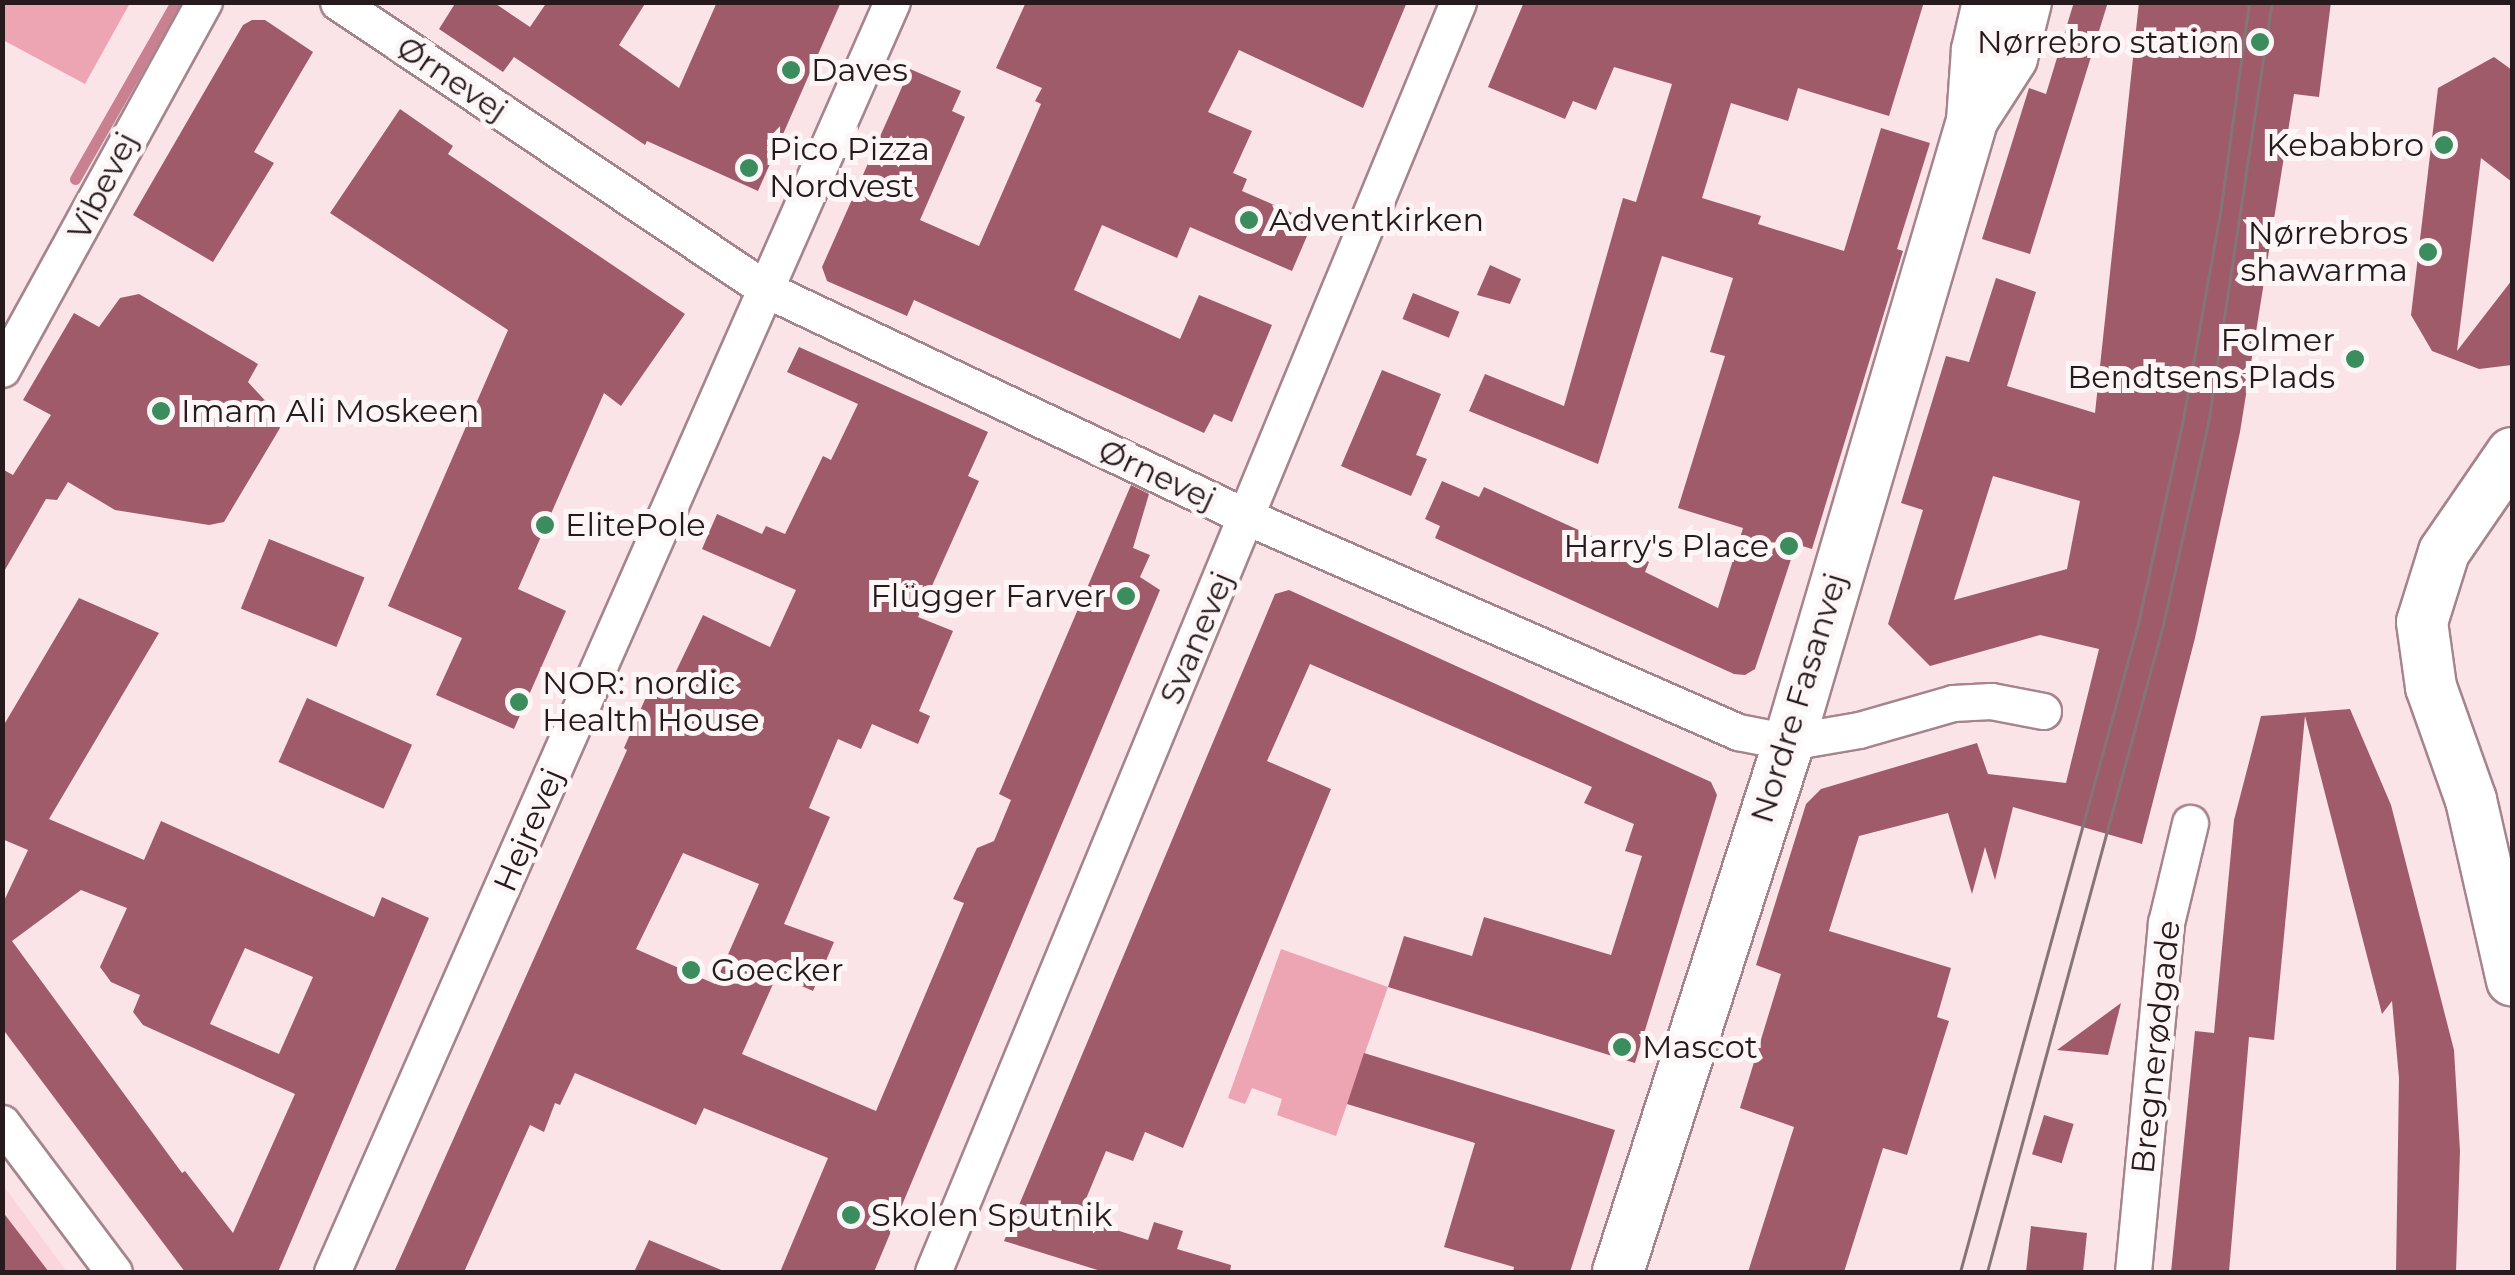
<!DOCTYPE html>
<html>
<head>
<meta charset="utf-8">
<style>
	body { margin:0 }
	#map { position:relative; width:2515px; height:1275px; overflow:hidden; background:#fae4e8; font-family:Montserrat,sans-serif }
	div>[style] { position:absolute }
	.built>* { inset:0; background:#fad6dc }
	.green>* { inset:0; background:#eda4b3 }
	.stream>* { height:11px; margin:-5.5px; padding:0 5.5px; transform-origin:5.5px; border-radius:5.5px; background:#c98090 }
	.building>* { inset:0; background:#a05b6b; transform-origin:0 0 }
	.roads { filter:drop-shadow(2px 0 #a6848b) drop-shadow(-2px 0 #a6848b) drop-shadow(0 2px #a6848b) drop-shadow(0 -2px #a6848b) }
	.street>* { height:35px; margin:-17.5px; padding:0 17.5px; transform-origin:17.5px; border-radius:17.5px; background:#fff }
	.secondary>* { height:50px; margin:-25px; padding:0 25px; transform-origin:25px; border-radius:25px; background:#fff }
	.tram>* { height:2.5px; margin:-1.25px; padding:0 1.25px; transform-origin:1.25px; border-radius:1.25px; background:#857577 }
	.dots>* { width:28px; height:28px; translate:-50% -50%; box-sizing:border-box; border:5px solid #fdf6f7; border-radius:50% }
	span { translate:-50% -50%; white-space:nowrap; text-align:center; line-height:1.15; -webkit-text-stroke:10px #fdf6f7; paint-order:stroke }
	.poi-label { font-size:32px; color:#261a1c }
	.right { translate:-100% -50%; text-align:right }
	.left { translate:0 -50%; text-align:left }
	.street-label { font-size:32px; color:#261a1c }
	.frame { position:absolute; inset:0; border:5px solid #261a1c; pointer-events:none }
</style>
</head>
<body>
<div id="map">
	<div class="built">
		<div style="clip-path:polygon(3px 1185px,67px 1272px,3px 1272px)"></div>
	</div>
	<div class="green">
		<div style="clip-path:polygon(2px 3px,3px 2px,130px 3px,85px 84px,3px 40px)"></div>
		<div style="clip-path:polygon(1281px 949px,1388px 987px,1336px 1136px,1277px 1115px,1282px 1099px,1252px 1088px,1245px 1104px,1228px 1098px)"></div>
	</div>
	<div class="stream">
		<div style="left:75px;top:179px;width:204px;rotate:-60.3deg"></div>
	</div>
	<div class="building">
		<div style="clip-path:polygon(456px 2px,493px 2px,530px 27px,547px 2px,646px 2px,619px 45px,679px 88px,717px 2px,841px 2px,758px 191px,647px 141px,645px 145px,514px 57px,503px 72px,439px 29px)"></div>
		<div style="clip-path:polygon(1026px 2px,1407px 2px,1363px 108px,1239px 50px,1208px 112px,1252px 131px,1233px 173px,1247px 179px,1242px 191px,1313px 222px,1292px 271px,1190px 227px,1177px 258px,1102px 225px,1074px 290px,1180px 339px,1199px 295px,1272px 325px,1232px 422px,1214px 414px,1204px 433px,914px 300px,907px 316px,827px 281px,822px 267px,910px 69px,961px 91px,952px 111px,965px 117px,920px 220px,979px 246px,1041px 104px,1035px 101px,1042px 88px,996px 68px)"></div>
		<div style="clip-path:polygon(1524px 2px,1924px 2px,1889px 116px,1798px 88px,1788px 121px,1731px 103px,1702px 198px,1761px 216px,1758px 224px,1844px 251px,1881px 128px,1930px 143px,1897px 249px,1903px 251px,1812px 549px,1796px 544px,1755px 669px,1745px 675px,1734px 674px,1435px 538px,1440px 526px,1425px 519px,1442px 481px,1479px 497px,1484px 487px,1649px 562px,1645px 572px,1718px 608px,1743px 528px,1678px 508px,1725px 356px,1710px 352px,1733px 278px,1662px 256px,1598px 464px,1469px 411px,1485px 374px,1564px 406px,1623px 198px,1636px 202px,1672px 84px,1614px 67px,1596px 110px,1573px 101px,1565px 119px,1488px 87px)"></div>
		<div style="clip-path:polygon(2074px 2px,2108px 2px,2030px 254px,1982px 239px,2029px 88px,2046px 94px)"></div>
		<div style="clip-path:polygon(evenodd,2139px 2px,2331px 2px,2319px 97px,2294px 94px,2240px 432px,2195px 638px,2142px 844px,2013px 807px,1995px 880px,1985px 847px,1972px 894px,1948px 813px,1859px 836px,1829px 931px,1951px 968px,1937px 1017px,1949px 1021px,1907px 1155px,1883px 1148px,1844px 1272px,1748px 1272px,1794px 1127px,1740px 1108px,1781px 974px,1756px 965px,1806px 804px,1821px 789px,1977px 743px,1988px 774px,2066px 783px,2099px 649px,2040px 635px,1930px 666px,1888px 624px,1923px 510px,1901px 503px,1946px 356px,1969px 362px,1996px 278px,2036px 292px,2007px 386px,2095px 413px,2139px 2px,1993px 476px,2080px 501px,2067px 569px,1954px 600px,1993px 476px)"></div>
		<div style="clip-path:polygon(252px 20px,265px 20px,313px 52px,254px 152px,274px 163px,213px 262px,133px 215px,243px 25px)"></div>
		<div style="clip-path:polygon(2494px 57px,2512px 70px,2512px 182px,2481px 158px,2457px 351px,2512px 280px,2512px 365px,2479px 369px,2432px 351px,2411px 315px,2438px 88px)"></div>
		<div style="clip-path:polygon(400px 109px,453px 146px,448px 154px,685px 314px,621px 406px,604px 393px,518px 589px,566px 611px,514px 729px,436px 695px,462px 638px,388px 606px,508px 330px,330px 213px)"></div>
		<div style="clip-path:polygon(1490px 265px,1521px 279px,1510px 304px,1477px 295px)"></div>
		<div style="left:1413px;top:293px;width:50px;height:28px;rotate:22deg"></div>
		<div style="clip-path:polygon(139px 294px,258px 364px,248px 382px,271px 407px,280px 428px,224px 522px,209px 525px,115px 510px,68px 482px,57px 500px,46px 499px,2px 575px,2px 469px,13px 475px,51px 415px,23px 400px,74px 313px,99px 327px,120px 298px)"></div>
		<div style="clip-path:polygon(evenodd,799px 347px,988px 432px,968px 476px,979px 481px,918px 617px,953px 631px,919px 711px,930px 716px,918px 744px,872px 724px,861px 749px,838px 739px,809px 808px,830px 817px,784px 924px,834px 942px,813px 991px,777px 975px,742px 1054px,876px 1111px,964px 903px,953px 899px,977px 848px,994px 841px,1011px 800px,999px 794px,1131px 485px,1149px 494px,1133px 548px,1150px 555px,1140px 577px,1160px 590px,874px 1272px,780px 1272px,828px 1158px,704px 1108px,696px 1125px,575px 1073px,560px 1105px,555px 1103px,544px 1132px,530px 1125px,464px 1272px,394px 1272px,627px 750px,624px 748px,652px 683px,667px 690px,703px 615px,770px 647px,796px 590px,702px 549px,717px 514px,762px 534px,766px 526px,785px 534px,823px 456px,831px 460px,858px 404px,787px 372px,799px 347px,683px 853px,759px 884px,715px 984px,636px 949px,683px 853px)"></div>
		<div style="clip-path:polygon(1382px 370px,1441px 394px,1416px 455px,1427px 459px,1411px 496px,1341px 466px)"></div>
		<div style="left:269px;top:539px;width:103px;height:75px;rotate:22deg"></div>
		<div style="clip-path:polygon(1289px 590px,1711px 782px,1717px 795px,1635px 1063px,1388px 987px,1404px 936px,1472px 956px,1484px 917px,1611px 955px,1642px 856px,1625px 851px,1634px 824px,1584px 803px,1592px 787px,1310px 664px,1267px 761px,1331px 789px,1183px 1148px,1145px 1132px,1133px 1161px,1106px 1151px,1078px 1218px,1148px 1240px,1154px 1222px,1183px 1231px,1177px 1249px,1231px 1265px,1230px 1272px,1104px 1272px,1004px 1241px,1275px 594px)"></div>
		<div style="clip-path:polygon(evenodd,79px 598px,159px 633px,49px 819px,144px 860px,161px 821px,374px 917px,382px 897px,429px 918px,278px 1272px,185px 1272px,2px 1028px,2px 905px,28px 850px,2px 839px,2px 728px,79px 598px,81px 890px,127px 908px,100px 967px,111px 982px,140px 995px,133px 1012px,143px 1025px,295px 1094px,233px 1233px,185px 1171px,182px 1173px,12px 941px,81px 890px,79px 598px,245px 948px,313px 977px,279px 1054px,210px 1024px,245px 948px)"></div>
		<div style="left:307px;top:698px;width:115px;height:70px;rotate:24deg"></div>
		<div style="clip-path:polygon(2350px 709px,2391px 805px,2454px 1050px,2460px 1151px,2456px 1272px,2396px 1272px,2399px 1078px,2392px 1001px,2382px 1014px,2305px 716px,2274px 1040px,2249px 1037px,2229px 1272px,2171px 1272px,2195px 1031px,2214px 1033px,2234px 820px,2261px 716px)"></div>
		<div style="clip-path:polygon(2121px 1003px,2108px 1055px,2057px 1050px)"></div>
		<div style="clip-path:polygon(1364px 1053px,1615px 1130px,1570px 1272px,1513px 1272px,1514px 1267px,1444px 1247px,1475px 1143px,1347px 1104px)"></div>
		<div style="left:2044px;top:1115px;width:31px;height:41px;rotate:17deg"></div>
		<div style="clip-path:polygon(2px 1211px,49px 1272px,2px 1272px)"></div>
		<div style="clip-path:polygon(2031px 1226px,2087px 1233px,2083px 1272px,2026px 1272px)"></div>
		<div style="clip-path:polygon(649px 1240px,726px 1272px,634px 1272px)"></div>
	</div>
	<div class="roads">
		<div class="street">
			<div style="left:338px;top:2px;width:517px;rotate:33.87deg"></div>
			<div style="left:767px;top:290px;width:531px;rotate:25.31deg"></div>
			<div style="left:1247px;top:517px;width:536px;rotate:23.65deg"></div>
			<div style="left:1738px;top:732px;width:52px;rotate:11.1deg"></div>
			<div style="left:1789px;top:742px;width:71px;rotate:-9.7deg"></div>
			<div style="left:1859px;top:730px;width:98px;rotate:-16deg"></div>
			<div style="left:1953px;top:703px;width:38px;rotate:-3deg"></div>
			<div style="left:1991px;top:701px;width:53px;rotate:10.9deg"></div>
			<div style="left:2px;top:369px;width:419px;rotate:-61.2deg"></div>
			<div style="left:2px;top:1123px;width:186px;rotate:53.1deg"></div>
			<div style="left:332px;top:1272px;width:1388px;rotate:-66.21deg"></div>
			<div style="left:933px;top:1272px;width:1374px;rotate:-67.54deg"></div>
			<div style="left:2133px;top:1272px;width:351px;rotate:-84.6deg"></div>
			<div style="left:2166px;top:923px;width:103px;rotate:-76.5deg"></div>
		</div>
		<div class="secondary">
			<div style="left:1974px;top:117px;width:70px;rotate:-57.2deg"></div>
			<div style="left:2012px;top:58px;width:58px;rotate:-76deg"></div>
			<div style="left:2512px;top:453px;width:120px;rotate:124.5deg"></div>
			<div style="left:2444px;top:552px;width:73px;rotate:107.4deg"></div>
			<div style="left:2422px;top:622px;width:66px;rotate:82.1deg"></div>
			<div style="left:2431px;top:687px;width:120px;rotate:70.5deg"></div>
			<div style="left:2471px;top:800px;width:185px;rotate:77.2deg"></div>
			<div style="left:1618px;top:1272px;width:557px;rotate:-72.12deg"></div>
			<div style="left:1789px;top:742px;width:647px;rotate:-73.58deg"></div>
			<div style="left:1972px;top:121px;width:71px;rotate:-86deg"></div>
			<div style="left:1977px;top:50px;width:49px;rotate:-77.1deg"></div>
		</div>
	</div>
	<div class="tram">
		<div style="left:1960px;top:1272px;width:672px;rotate:-74.64deg"></div>
		<div style="left:2138px;top:624px;width:210px;rotate:-77.6deg"></div>
		<div style="left:2183px;top:419px;width:208px;rotate:-79.8deg"></div>
		<div style="left:2220px;top:214px;width:214px;rotate:-82.2deg"></div>
		<div style="left:1987px;top:1272px;width:666px;rotate:-74.78deg"></div>
		<div style="left:2162px;top:629px;width:210px;rotate:-77.4deg"></div>
		<div style="left:2208px;top:424px;width:427px;rotate:-81.4deg"></div>
	</div>
	<div class="dots">
		<div style="left:2260px;top:42px;background:#3b8d5e"></div>
		<div style="left:791px;top:70px;background:#3b8d5e"></div>
		<div style="left:2444px;top:145px;background:#3b8d5e"></div>
		<div style="left:749px;top:168px;background:#3b8d5e"></div>
		<div style="left:1249px;top:220px;background:#3b8d5e"></div>
		<div style="left:2428px;top:252px;background:#3b8d5e"></div>
		<div style="left:2355px;top:359px;background:#3b8d5e"></div>
		<div style="left:161px;top:411px;background:#3b8d5e"></div>
		<div style="left:545px;top:525px;background:#3b8d5e"></div>
		<div style="left:1789px;top:546px;background:#3b8d5e"></div>
		<div style="left:1126px;top:596px;background:#3b8d5e"></div>
		<div style="left:519px;top:702px;background:#3b8d5e"></div>
		<div style="left:691px;top:970px;background:#3b8d5e"></div>
		<div style="left:1622px;top:1047px;background:#3b8d5e"></div>
		<div style="left:851px;top:1215px;background:#3b8d5e"></div>
	</div>
	<div class="poi-label">
		<span class="right" style="left:2240px;top:42px">Nørrebro station</span>
		<span class="left" style="left:811px;top:70px">Daves</span>
		<span class="right" style="left:2424px;top:145px">Kebabbro</span>
		<span class="left" style="left:769px;top:168px">Pico Pizza<br>Nordvest</span>
		<span class="left" style="left:1269px;top:220px">Adventkirken</span>
		<span class="right" style="left:2408px;top:252px">Nørrebros<br>shawarma</span>
		<span class="right" style="left:2335px;top:359px">Folmer<br>Bendtsens Plads</span>
		<span class="left" style="left:181px;top:411px">Imam Ali Moskeen</span>
		<span class="left" style="left:565px;top:525px">ElitePole</span>
		<span class="right" style="left:1769px;top:546px">Harry's Place</span>
		<span class="right" style="left:1106px;top:596px">Flügger Farver</span>
		<span class="left" style="left:542px;top:702px">NOR: nordic<br>Health House</span>
		<span class="left" style="left:711px;top:970px">Goecker</span>
		<span class="left" style="left:1642px;top:1047px">Mascot</span>
		<span class="left" style="left:871px;top:1215px">Skolen Sputnik</span>
	</div>
	<div class="street-label">
		<span style="left:452px;top:79px;rotate:34deg">Ørnevej</span>
		<span style="left:103px;top:186px;rotate:-63deg">Vibevej</span>
		<span style="left:1157px;top:475px;rotate:25deg">Ørnevej</span>
		<span style="left:1197px;top:638px;rotate:-67deg">Svanevej</span>
		<span style="left:1799px;top:698px;rotate:-73deg">Nordre Fasanvej</span>
		<span style="left:529px;top:830px;rotate:-67deg">Hejrevej</span>
		<span style="left:2156px;top:1047px;rotate:-84deg">Bregnerødgade</span>
	</div>
	<div class="frame"></div>
</div>
</body>
</html>
